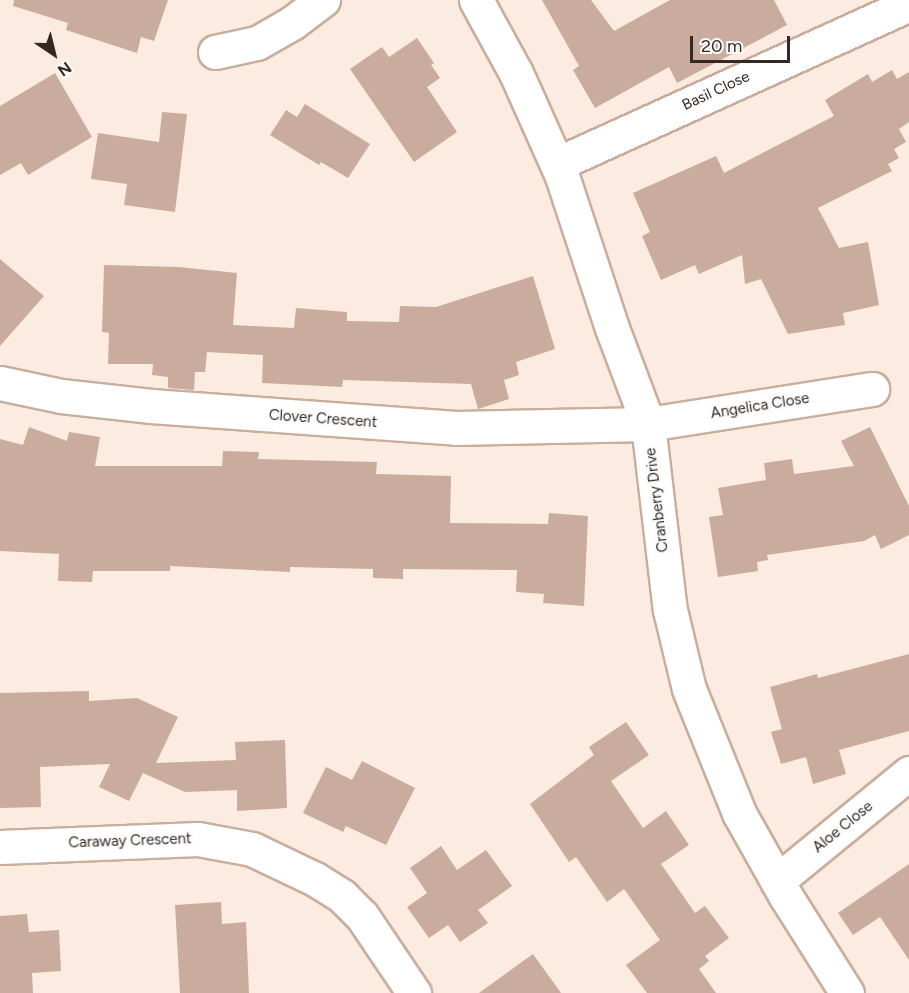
<!DOCTYPE html>
<html>
<head>
<meta charset="utf-8">
<style>
	body { margin:0 }
	#map { position:relative; width:909px; height:993px; overflow:hidden; background:#fcebe0; font-family:Figtree,sans-serif }
	div>[style] { position:absolute }
	.building>* { inset:0; background:#c9ac9d }
	.roads { filter:drop-shadow(2px 0 #c9ae9d) drop-shadow(-2px 0 #c9ae9d) drop-shadow(0 2px #c9ae9d) drop-shadow(0 -2px #c9ae9d) }
	.minor>* { height:33px; margin:-16.5px; padding:0 16.5px; transform-origin:16.5px; border-radius:16.5px; background:#fff }
	span { translate:-50% -50%; white-space:nowrap; text-align:center; line-height:1.15; -webkit-text-stroke:6px #fcfcfc; paint-order:stroke }
	.street-label { font-size:15px; color:#342922 }
	.north { position:absolute; left:24px; top:24px; width:60px; height:60px; -webkit-text-stroke:4px #fcfcfc; paint-order:stroke; rotate:145deg; font-size:16px; font-weight:700; line-height:24px; text-align:center; color:#342922 }
	.north::after { content:''; display:block; margin:auto; width:21px; height:27px; background:#342922; clip-path:polygon(50% 0,100% 100%,50% 72%,0 100%) }
	.scale { position:absolute; left:690px; top:36px; width:100px; height:27px; box-sizing:border-box; border:3px solid #342922; border-top:0; padding-left:8px; font-size:18px; line-height:21px; white-space:nowrap; color:#342922; -webkit-text-stroke:4px #fcfcfc; paint-order:stroke }
</style>
</head>
<body>
<div id="map">
	<div class="building">
		<div style="clip-path:polygon(14px 0,168px 0,154px 41px,141px 37px,137px 53px,66px 30px,68px 23px,13px 6px)"></div>
		<div style="clip-path:polygon(542px 0,591px 0,614px 31px,670px 0,774px 0,787px 25px,677px 83px,669px 67px,595px 108px,573px 70px,579px 66px)"></div>
		<div style="clip-path:polygon(417px 38px,434px 63px,431px 65px,440px 78px,427px 87px,457px 132px,414px 162px,350px 69px,382px 47px,389px 57px)"></div>
		<div style="clip-path:polygon(892px 70px,897px 79px,909px 72px,909px 122px,899px 129px,906px 142px,894px 149px,899px 158px,888px 164px,892px 171px,818px 208px,839px 248px,868px 242px,879px 305px,843px 313px,845px 325px,788px 334px,761px 279px,745px 284px,742px 255px,699px 274px,695px 265px,661px 280px,642px 236px,650px 232px,633px 193px,716px 156px,724px 173px,834px 116px,825px 100px,868px 74px,872px 82px)"></div>
		<div style="clip-path:polygon(55px 73px,92px 137px,28px 175px,21px 163px,0 175px,0 106px)"></div>
		<div style="clip-path:polygon(305px 104px,370px 144px,348px 178px,321px 162px,319px 165px,270px 135px,286px 110px,297px 117px)"></div>
		<div style="clip-path:polygon(162px 112px,187px 114px,175px 212px,124px 205px,127px 184px,91px 179px,98px 133px,159px 142px)"></div>
		<div style="clip-path:polygon(0 259px,44px 296px,0 346px)"></div>
		<div style="clip-path:polygon(104px 265px,179px 267px,237px 273px,233px 325px,294px 328px,296px 308px,347px 312px,347px 321px,399px 322px,400px 306px,436px 307px,533px 276px,555px 349px,516px 362px,519px 375px,504px 380px,509px 399px,478px 409px,471px 384px,343px 380px,342px 387px,262px 383px,263px 355px,207px 352px,205px 372px,195px 372px,194px 390px,168px 388px,168px 377px,152px 375px,153px 364px,108px 364px,109px 333px,102px 332px)"></div>
		<div style="clip-path:polygon(29px 427px,67px 441px,69px 432px,100px 437px,95px 466px,222px 466px,223px 451px,259px 452px,258px 459px,377px 462px,376px 474px,451px 476px,450px 523px,548px 524px,549px 513px,588px 516px,584px 606px,543px 603px,544px 594px,516px 592px,517px 570px,403px 569px,403px 579px,373px 578px,373px 569px,290px 567px,290px 572px,170px 566px,170px 571px,93px 571px,92px 582px,58px 581px,59px 554px,0 551px,0 439px,23px 445px)"></div>
		<div style="clip-path:polygon(870px 427px,909px 506px,909px 535px,881px 549px,875px 535px,864px 541px,767px 555px,768px 560px,757px 562px,758px 571px,718px 577px,709px 517px,723px 515px,718px 488px,766px 480px,764px 463px,792px 459px,794px 474px,854px 466px,841px 441px)"></div>
		<div style="clip-path:polygon(909px 654px,909px 731px,839px 750px,846px 774px,813px 784px,806px 757px,781px 764px,771px 732px,782px 729px,770px 687px,817px 674px,818px 678px)"></div>
		<div style="clip-path:polygon(89px 691px,89px 701px,137px 698px,178px 717px,156px 763px,236px 760px,235px 742px,285px 740px,287px 808px,237px 811px,237px 790px,185px 792px,143px 773px,129px 801px,99px 787px,110px 764px,40px 767px,41px 807px,0 808px,0 693px)"></div>
		<div style="clip-path:polygon(626px 722px,649px 755px,611px 781px,643px 828px,666px 811px,689px 845px,661px 864px,695px 913px,705px 906px,729px 938px,705px 956px,709px 961px,699px 969px,716px 993px,647px 993px,626px 965px,660px 940px,624px 889px,607px 902px,576px 857px,569px 862px,530px 804px,594px 755px,589px 747px)"></div>
		<div style="clip-path:polygon(362px 761px,415px 788px,386px 845px,346px 826px,343px 832px,303px 813px,326px 767px,352px 780px)"></div>
		<div style="clip-path:polygon(441px 846px,457px 870px,486px 850px,512px 886px,478px 910px,488px 923px,460px 942px,448px 925px,429px 938px,407px 907px,427px 893px,410px 868px)"></div>
		<div style="clip-path:polygon(909px 864px,909px 960px,880px 917px,853px 935px,838px 913px)"></div>
		<div style="clip-path:polygon(221px 902px,222px 924px,246px 922px,249px 993px,180px 993px,175px 905px)"></div>
		<div style="clip-path:polygon(27px 914px,29px 932px,59px 930px,61px 971px,32px 973px,33px 993px,0 993px,0 916px)"></div>
		<div style="clip-path:polygon(533px 954px,561px 993px,479px 993px)"></div>
	</div>
	<div class="roads">
		<div class="minor">
			<div style="left:476px;top:0;width:83px;rotate:61.3deg"></div>
			<div style="left:516px;top:73px;width:113px;rotate:65.9deg"></div>
			<div style="left:562px;top:176px;width:160px;rotate:71.8deg"></div>
			<div style="left:612px;top:328px;width:103px;rotate:69.4deg"></div>
			<div style="left:648px;top:424px;width:187px;rotate:83.3deg"></div>
			<div style="left:670px;top:610px;width:81px;rotate:76.5deg"></div>
			<div style="left:689px;top:689px;width:134px;rotate:68deg"></div>
			<div style="left:739px;top:813px;width:94px;rotate:60.7deg"></div>
			<div style="left:785px;top:895px;width:116px;rotate:57.7deg"></div>
			<div style="left:215px;top:52px;width:43px;rotate:-12.1deg"></div>
			<div style="left:257px;top:43px;width:40px;rotate:-29.7deg"></div>
			<div style="left:292px;top:23px;width:39px;rotate:-37deg"></div>
			<div style="left:557px;top:164px;width:387px;rotate:-24.4deg"></div>
			<div style="left:0;top:383px;width:62px;rotate:12deg"></div>
			<div style="left:61px;top:396px;width:91px;rotate:6.3deg"></div>
			<div style="left:151px;top:406px;width:306px;rotate:4.1deg"></div>
			<div style="left:456px;top:428px;width:192px;rotate:-1.2deg"></div>
			<div style="left:648px;top:424px;width:227px;rotate:-8.9deg"></div>
			<div style="left:0;top:847px;width:198px;rotate:-2.3deg"></div>
			<div style="left:198px;top:839px;width:55px;rotate:10.5deg"></div>
			<div style="left:252px;top:849px;width:70px;rotate:25.5deg"></div>
			<div style="left:315px;top:879px;width:32px;rotate:32deg"></div>
			<div style="left:342px;top:896px;width:28px;rotate:45deg"></div>
			<div style="left:362px;top:916px;width:93px;rotate:56deg"></div>
			<div style="left:777px;top:881px;width:171px;rotate:-39.3deg"></div>
		</div>
	</div>
	<div class="street-label">
		<span style="left:716px;top:91px;rotate:-25deg">Basil Close</span>
		<span style="left:760px;top:406px;rotate:-9deg">Angelica Close</span>
		<span style="left:323px;top:419px;rotate:4deg">Clover Crescent</span>
		<span style="left:657px;top:500px;rotate:-97deg">Cranberry Drive</span>
		<span style="left:843px;top:827px;rotate:-39deg">Aloe Close</span>
		<span style="left:130px;top:841px;rotate:-2deg">Caraway Crescent</span>
	</div>
	<div class="north">N</div>
	<div class="scale">20 m</div>
</div>
</body>
</html>
